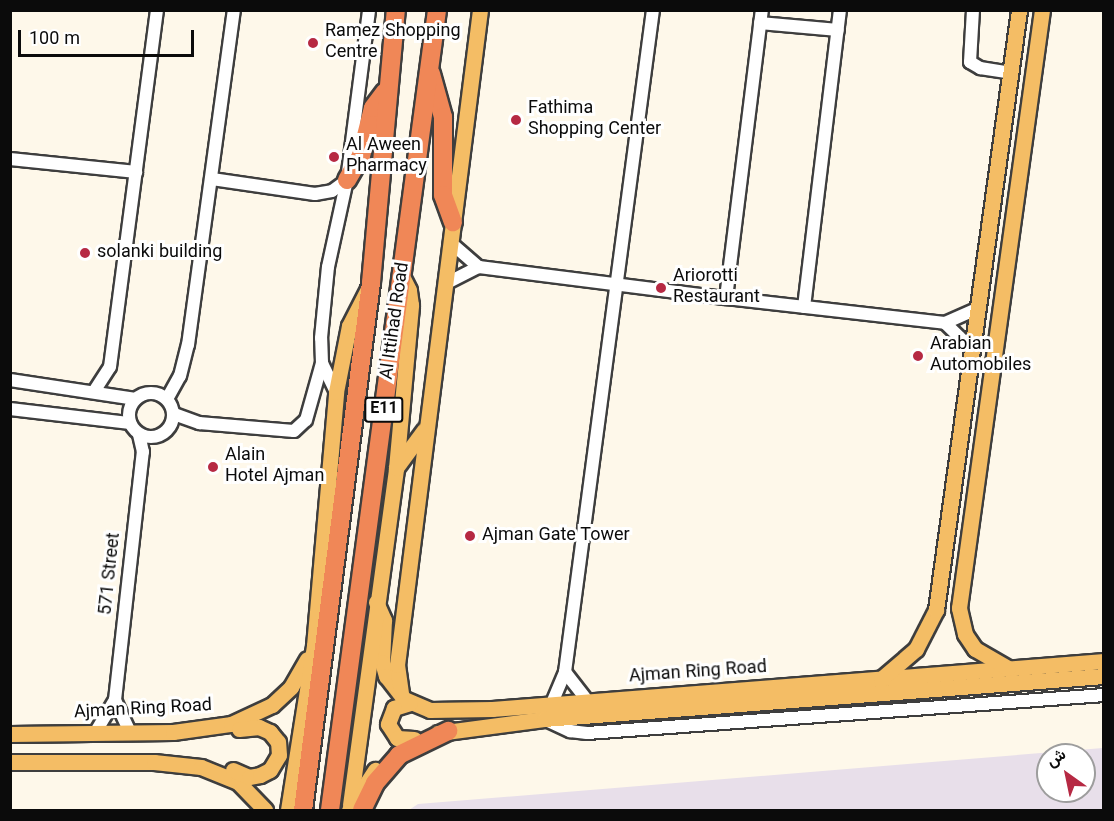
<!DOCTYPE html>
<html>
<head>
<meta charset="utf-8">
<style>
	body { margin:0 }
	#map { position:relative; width:1114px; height:821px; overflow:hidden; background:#fef8ea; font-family:Georgia,Vazirmatn,serif }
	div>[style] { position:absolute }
	.industrial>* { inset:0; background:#e8dfea }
	.roads { filter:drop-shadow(2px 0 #3e3e3e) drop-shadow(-2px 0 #3e3e3e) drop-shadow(0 2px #3e3e3e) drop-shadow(0 -2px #3e3e3e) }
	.minor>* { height:12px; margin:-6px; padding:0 6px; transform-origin:6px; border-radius:6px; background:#fff }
	.minor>.ring { margin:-6px; padding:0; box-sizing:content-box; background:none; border:12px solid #fff; border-radius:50% }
	.major>* { height:15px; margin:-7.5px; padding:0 7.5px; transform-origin:7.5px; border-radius:7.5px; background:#f4bd65 }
	.highway>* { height:18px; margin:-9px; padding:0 9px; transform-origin:9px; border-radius:9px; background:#f08757 }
	.dots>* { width:16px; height:16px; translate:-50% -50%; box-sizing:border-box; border:3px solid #fff; border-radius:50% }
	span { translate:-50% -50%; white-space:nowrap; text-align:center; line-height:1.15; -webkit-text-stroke:6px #fff; paint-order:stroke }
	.shield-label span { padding:2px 4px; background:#fff; border:2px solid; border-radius:4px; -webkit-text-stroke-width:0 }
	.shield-label { font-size:16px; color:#0b0b0b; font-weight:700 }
	.poi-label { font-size:18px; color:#0b0b0b }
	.left { translate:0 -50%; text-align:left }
	.street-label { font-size:18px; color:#0b0b0b }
	.frame { position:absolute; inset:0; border:12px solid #0b0b0b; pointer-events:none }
	.north { position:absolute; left:1036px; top:743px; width:60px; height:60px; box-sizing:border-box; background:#fff; border:2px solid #9d9d9d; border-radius:50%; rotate:327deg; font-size:16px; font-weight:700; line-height:24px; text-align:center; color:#0b0b0b }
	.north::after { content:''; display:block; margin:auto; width:21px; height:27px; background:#b62943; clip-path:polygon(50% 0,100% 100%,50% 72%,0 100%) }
	.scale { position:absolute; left:18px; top:30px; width:176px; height:27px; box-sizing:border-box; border:3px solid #0b0b0b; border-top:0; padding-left:8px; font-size:18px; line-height:21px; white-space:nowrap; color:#0b0b0b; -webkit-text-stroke:4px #fff; paint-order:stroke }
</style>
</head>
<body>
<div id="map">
	<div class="industrial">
		<div style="clip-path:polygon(evenodd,1103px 748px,1103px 810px,409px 810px,418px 804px,1103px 748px,1048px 755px,1084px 755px,1084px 791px,1048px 791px,1048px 755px)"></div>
	</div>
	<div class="roads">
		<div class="minor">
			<div style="left:973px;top:10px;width:52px;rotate:93.3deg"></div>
			<div style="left:970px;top:62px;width:12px;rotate:31deg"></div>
			<div style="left:980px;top:68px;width:30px;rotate:9deg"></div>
			<div style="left:760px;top:23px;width:78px;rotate:5.1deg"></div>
			<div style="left:10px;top:159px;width:127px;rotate:5.9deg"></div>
			<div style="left:212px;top:179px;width:104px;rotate:8.3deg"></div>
			<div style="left:315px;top:194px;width:17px;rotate:-10deg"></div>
			<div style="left:332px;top:191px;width:19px;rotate:-36deg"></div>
			<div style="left:451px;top:243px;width:37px;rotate:41deg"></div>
			<div style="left:479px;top:267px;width:249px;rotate:7.2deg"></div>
			<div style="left:726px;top:298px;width:220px;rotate:6.5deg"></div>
			<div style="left:945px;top:323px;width:36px;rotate:-24deg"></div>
			<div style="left:445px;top:284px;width:38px;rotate:-27deg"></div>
			<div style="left:726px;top:298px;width:290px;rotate:-82.9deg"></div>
			<div style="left:804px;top:307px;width:299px;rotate:-83.1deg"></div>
			<div style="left:945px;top:323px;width:37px;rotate:44deg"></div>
			<div style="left:10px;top:380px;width:127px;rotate:8.6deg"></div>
			<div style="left:95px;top:390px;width:27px;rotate:-57deg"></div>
			<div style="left:110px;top:367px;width:360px;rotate:-82.5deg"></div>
			<div style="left:336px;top:392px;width:32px;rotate:-116deg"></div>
			<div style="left:322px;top:363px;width:25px;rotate:-92deg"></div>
			<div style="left:321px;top:338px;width:71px;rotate:-84.4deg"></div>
			<div style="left:328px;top:267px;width:89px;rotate:-77.7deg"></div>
			<div style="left:347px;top:180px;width:171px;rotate:-82.6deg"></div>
			<div class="ring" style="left:129px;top:393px;width:32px;height:32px"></div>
			<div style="left:167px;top:399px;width:26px;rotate:-61deg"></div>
			<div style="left:180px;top:376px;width:32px;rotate:-76deg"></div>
			<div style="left:188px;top:345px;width:338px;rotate:-82.2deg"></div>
			<div style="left:10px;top:409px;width:121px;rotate:6.7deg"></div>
			<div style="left:174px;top:414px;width:27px;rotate:20deg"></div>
			<div style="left:199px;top:423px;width:95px;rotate:4.8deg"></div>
			<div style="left:294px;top:431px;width:16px;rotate:-43deg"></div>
			<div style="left:306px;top:420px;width:59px;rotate:-74.3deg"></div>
			<div style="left:565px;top:672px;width:36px;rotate:52deg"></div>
			<div style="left:115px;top:700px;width:35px;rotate:65deg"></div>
			<div style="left:552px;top:703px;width:34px;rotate:-67deg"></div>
			<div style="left:565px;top:672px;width:668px;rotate:-82.43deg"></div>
			<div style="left:544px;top:719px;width:29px;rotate:25deg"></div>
			<div style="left:570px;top:731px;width:17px;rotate:7deg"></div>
			<div style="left:587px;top:733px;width:518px;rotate:-4.2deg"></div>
			<div style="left:95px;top:733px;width:39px;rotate:-59deg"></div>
			<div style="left:115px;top:700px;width:250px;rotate:-83.6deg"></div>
			<div style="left:143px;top:452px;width:18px;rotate:-103deg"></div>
		</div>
		<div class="major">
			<div style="left:396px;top:468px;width:47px;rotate:-53.6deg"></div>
			<div style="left:376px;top:602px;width:20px;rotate:66deg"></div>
			<div style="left:384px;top:620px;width:42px;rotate:92.7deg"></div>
			<div style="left:382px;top:662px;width:15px;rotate:74deg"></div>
			<div style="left:386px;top:676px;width:29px;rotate:52deg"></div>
			<div style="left:404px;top:699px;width:28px;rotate:23deg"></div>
			<div style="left:430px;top:710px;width:62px;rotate:-0.9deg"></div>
			<div style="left:492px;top:709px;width:614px;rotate:-4.48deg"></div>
			<div style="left:1008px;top:668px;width:38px;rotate:-150deg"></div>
			<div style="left:975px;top:649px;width:18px;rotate:-124deg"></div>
			<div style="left:965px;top:634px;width:27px;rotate:-103deg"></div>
			<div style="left:959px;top:608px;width:604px;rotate:-82.1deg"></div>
			<div style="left:881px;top:679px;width:46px;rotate:-40.6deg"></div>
			<div style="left:916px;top:649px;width:44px;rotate:-62.9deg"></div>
			<div style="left:936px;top:610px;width:606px;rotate:-82.12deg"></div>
			<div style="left:401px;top:693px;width:28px;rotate:-98deg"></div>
			<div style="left:397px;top:665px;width:660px;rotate:-82.78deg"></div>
			<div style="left:410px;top:703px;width:17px;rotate:163deg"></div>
			<div style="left:394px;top:708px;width:17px;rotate:111deg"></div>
			<div style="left:388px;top:724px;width:17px;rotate:57deg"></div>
			<div style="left:397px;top:738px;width:17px;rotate:3deg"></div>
			<div style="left:438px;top:733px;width:107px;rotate:-7.5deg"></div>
			<div style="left:544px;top:719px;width:562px;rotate:-4.39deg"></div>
			<div style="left:10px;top:734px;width:163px;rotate:-0.7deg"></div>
			<div style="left:173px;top:732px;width:59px;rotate:-7.9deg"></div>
			<div style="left:231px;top:724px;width:45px;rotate:-24.9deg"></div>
			<div style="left:272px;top:705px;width:26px;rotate:-43deg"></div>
			<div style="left:291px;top:687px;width:32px;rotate:-60deg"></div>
			<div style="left:10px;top:762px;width:144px"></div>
			<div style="left:154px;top:762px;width:47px;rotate:6.1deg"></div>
			<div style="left:201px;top:767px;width:40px;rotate:22deg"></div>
			<div style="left:238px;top:782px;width:39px;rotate:46deg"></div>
			<div style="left:233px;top:770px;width:17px;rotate:24deg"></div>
			<div style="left:249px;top:777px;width:11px;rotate:-10deg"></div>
			<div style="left:260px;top:775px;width:11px;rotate:-27deg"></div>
			<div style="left:270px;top:770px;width:17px;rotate:-59deg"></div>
			<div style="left:279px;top:755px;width:13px;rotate:-94deg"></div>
			<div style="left:278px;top:742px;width:13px;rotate:-129deg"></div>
			<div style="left:270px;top:732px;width:12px;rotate:-156deg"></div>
			<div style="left:259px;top:727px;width:20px;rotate:174deg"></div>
			<div style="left:350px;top:805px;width:340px;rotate:-82.2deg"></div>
			<div style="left:396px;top:468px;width:164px;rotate:-84.7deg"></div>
			<div style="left:411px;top:305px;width:15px;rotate:-98deg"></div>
			<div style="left:409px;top:290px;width:16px;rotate:-117deg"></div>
			<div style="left:288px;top:810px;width:166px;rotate:-81deg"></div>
			<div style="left:314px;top:646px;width:255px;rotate:-85deg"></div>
			<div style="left:336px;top:392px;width:67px;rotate:-78.9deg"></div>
			<div style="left:349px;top:326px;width:48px;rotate:-62.9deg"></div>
			<div style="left:349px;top:810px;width:48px;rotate:-57deg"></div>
		</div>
		<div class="highway">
			<div style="left:431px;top:74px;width:45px;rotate:74.4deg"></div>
			<div style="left:443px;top:117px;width:78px;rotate:90deg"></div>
			<div style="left:443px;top:195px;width:29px;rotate:70deg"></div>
			<div style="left:347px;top:180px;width:28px;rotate:-60deg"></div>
			<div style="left:361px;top:156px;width:49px;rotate:-76deg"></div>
			<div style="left:373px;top:108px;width:20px;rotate:-53deg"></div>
			<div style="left:303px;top:810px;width:531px;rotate:-82.65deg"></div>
			<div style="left:371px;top:283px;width:274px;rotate:-84.8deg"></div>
			<div style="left:330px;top:810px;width:807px;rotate:-82.38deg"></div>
			<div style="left:362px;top:810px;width:30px;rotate:-64deg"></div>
			<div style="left:375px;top:783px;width:37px;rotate:-49deg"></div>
			<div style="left:399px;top:755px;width:55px;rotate:-26.1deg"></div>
		</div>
	</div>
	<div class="dots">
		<div style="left:313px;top:43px;background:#b62943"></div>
		<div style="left:516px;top:120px;background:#b62943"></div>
		<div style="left:334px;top:157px;background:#b62943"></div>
		<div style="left:85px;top:253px;background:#b62943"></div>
		<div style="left:661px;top:288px;background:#b62943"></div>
		<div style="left:918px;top:356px;background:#b62943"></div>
		<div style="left:213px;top:467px;background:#b62943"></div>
		<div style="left:470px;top:536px;background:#b62943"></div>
	</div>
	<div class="shield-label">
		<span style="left:384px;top:410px">E11</span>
	</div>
	<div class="poi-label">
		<span class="left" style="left:325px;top:43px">Ramez Shopping<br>Centre</span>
		<span class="left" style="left:528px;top:120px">Fathima<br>Shopping Center</span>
		<span class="left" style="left:346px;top:157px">Al Aween<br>Pharmacy</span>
		<span class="left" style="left:97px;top:253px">solanki building</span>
		<span class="left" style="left:673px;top:288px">Ariorotti<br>Restaurant</span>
		<span class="left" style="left:930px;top:356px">Arabian<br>Automobiles</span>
		<span class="left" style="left:225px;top:467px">Alain<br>Hotel Ajman</span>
		<span class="left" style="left:482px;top:536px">Ajman Gate Tower</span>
	</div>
	<div class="street-label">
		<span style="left:396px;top:321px;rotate:-82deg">Al Ittihad Road</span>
		<span style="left:111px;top:574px;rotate:-84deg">571 Street</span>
		<span style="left:698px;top:673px;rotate:-4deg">Ajman Ring Road</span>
		<span style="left:143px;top:710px;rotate:-3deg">Ajman Ring Road</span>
	</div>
	<div class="frame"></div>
	<div class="north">ش</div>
	<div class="scale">100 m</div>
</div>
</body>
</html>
